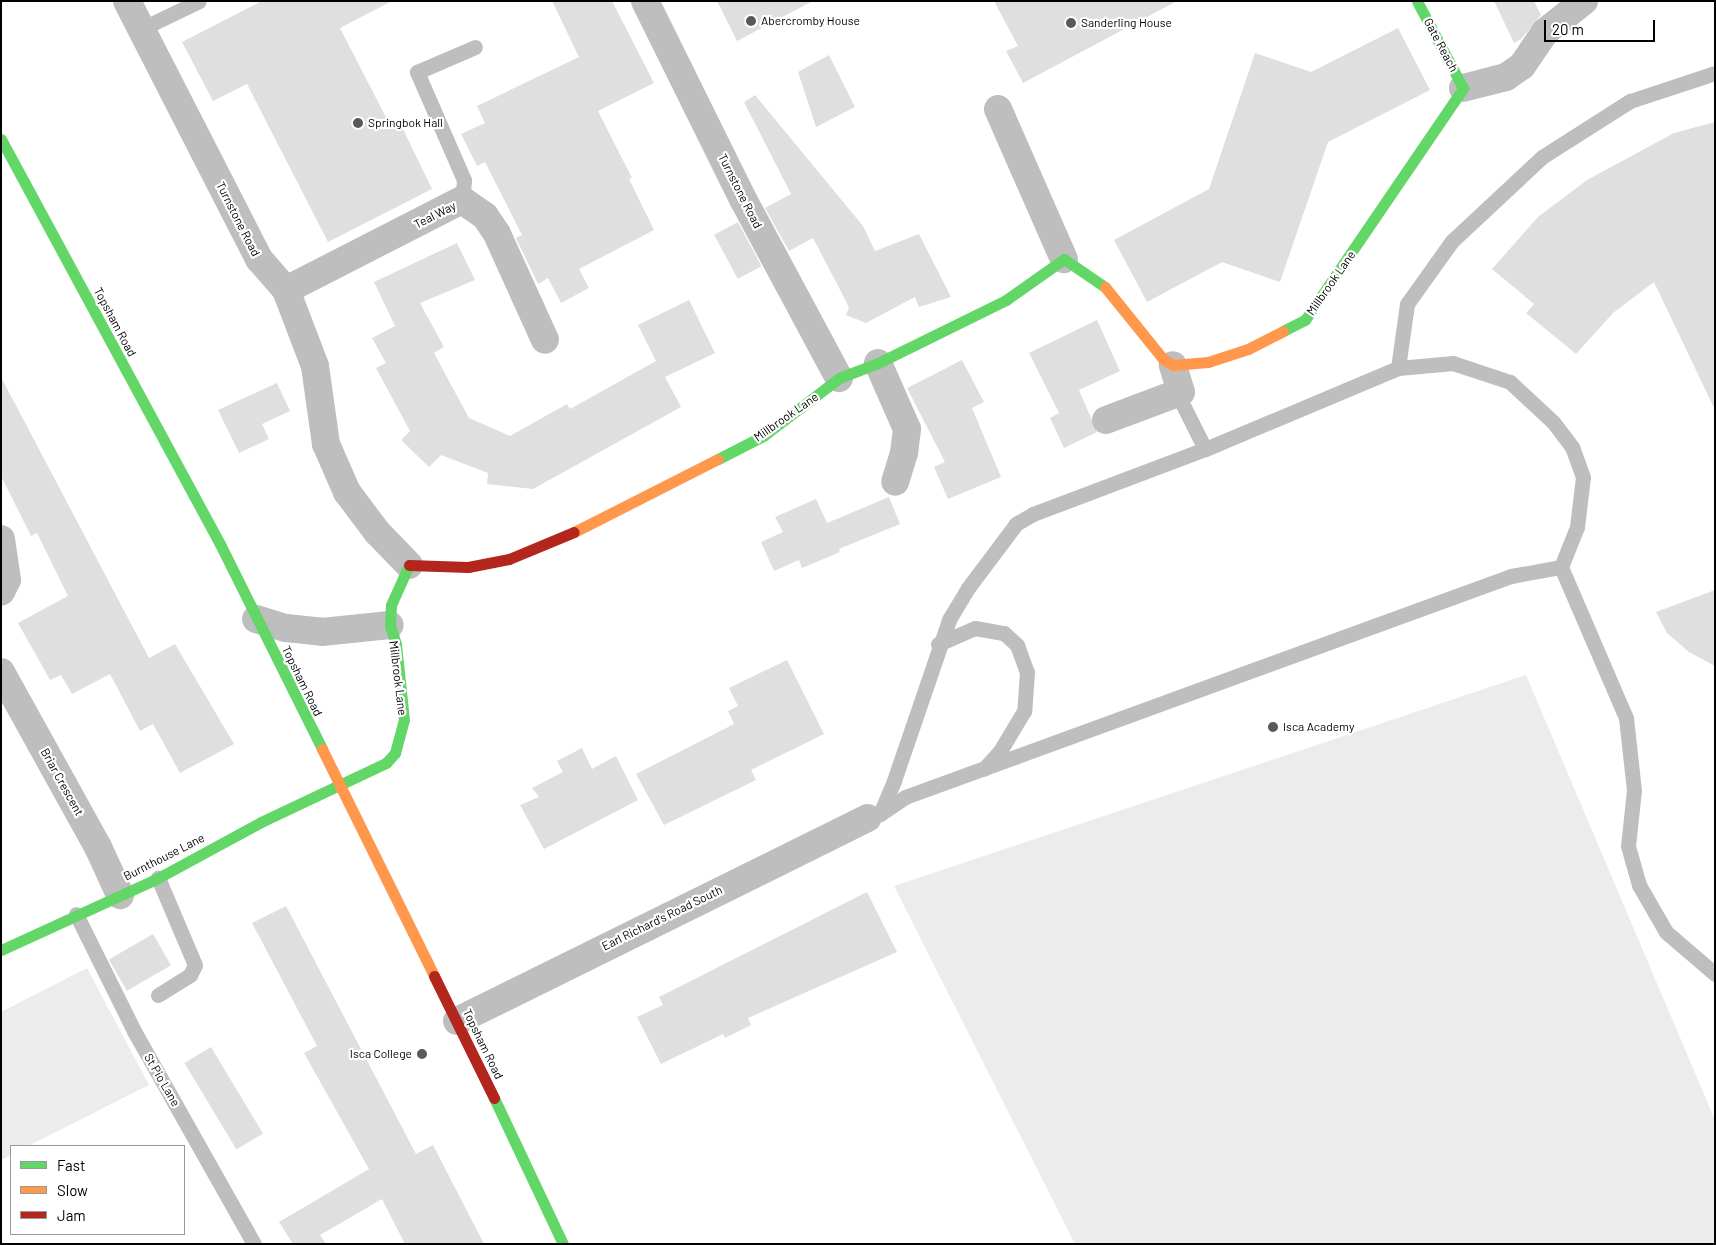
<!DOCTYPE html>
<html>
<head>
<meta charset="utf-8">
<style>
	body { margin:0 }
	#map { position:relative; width:1716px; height:1245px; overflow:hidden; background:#fff; font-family:Barlow,sans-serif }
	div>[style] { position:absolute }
	.green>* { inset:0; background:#ececec }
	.building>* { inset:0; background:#dfdfdf; transform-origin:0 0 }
	.lane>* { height:15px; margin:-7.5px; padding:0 7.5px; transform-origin:7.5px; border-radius:7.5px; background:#bebebe }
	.street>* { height:28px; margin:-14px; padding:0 14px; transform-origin:14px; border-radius:14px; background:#bebebe }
	.fast>* { height:11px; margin:-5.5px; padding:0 5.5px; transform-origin:5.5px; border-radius:5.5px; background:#63d668 }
	.slow>* { height:11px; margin:-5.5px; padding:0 5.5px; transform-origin:5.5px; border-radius:5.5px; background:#ff974d }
	.jam>* { height:11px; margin:-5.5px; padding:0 5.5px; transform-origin:5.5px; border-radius:5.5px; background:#b3261e }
	.dots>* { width:14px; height:14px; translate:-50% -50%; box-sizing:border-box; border:2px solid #fff; border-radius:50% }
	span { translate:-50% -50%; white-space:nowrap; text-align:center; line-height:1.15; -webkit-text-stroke:4.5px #fff; paint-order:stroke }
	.poi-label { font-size:12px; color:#000 }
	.left { translate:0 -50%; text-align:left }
	.right { translate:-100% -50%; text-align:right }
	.street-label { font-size:12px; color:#000 }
	.frame { position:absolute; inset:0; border:2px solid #000; pointer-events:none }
	.legend { position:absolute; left:10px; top:1145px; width:175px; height:90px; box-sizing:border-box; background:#fff; border:1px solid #999; margin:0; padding:6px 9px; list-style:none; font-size:15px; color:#000 }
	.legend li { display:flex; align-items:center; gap:10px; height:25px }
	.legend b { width:25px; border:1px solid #999 }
	.scale { position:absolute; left:1544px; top:20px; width:111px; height:22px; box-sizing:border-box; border:2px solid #000; border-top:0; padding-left:6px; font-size:15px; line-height:18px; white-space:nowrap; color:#000; -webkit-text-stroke:4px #fff; paint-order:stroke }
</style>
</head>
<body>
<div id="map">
	<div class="green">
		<div style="clip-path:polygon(1526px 675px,1715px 1120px,1715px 1244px,1075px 1244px,894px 886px)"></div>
		<div style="clip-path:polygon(87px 968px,149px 1085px,28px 1146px,11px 1146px,11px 1155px,1px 1160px,1px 1012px)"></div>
	</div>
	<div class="building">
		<div style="clip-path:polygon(262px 1px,392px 1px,340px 28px,392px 129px,401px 125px,432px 189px,328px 242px,247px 84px,213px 101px,182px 42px)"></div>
		<div style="clip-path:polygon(552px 1px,612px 1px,654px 83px,598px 111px,632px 178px,629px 179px,654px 230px,579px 269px,589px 288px,561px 303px,548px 278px,538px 284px,516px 238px,522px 235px,485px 162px,477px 166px,461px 134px,485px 123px,477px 106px,579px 57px)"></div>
		<div style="clip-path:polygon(717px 1px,813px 1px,737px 41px)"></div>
		<div style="clip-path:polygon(994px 1px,1177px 1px,1023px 83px,1006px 51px,1018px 46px)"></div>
		<div style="clip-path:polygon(1494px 1px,1534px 1px,1541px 15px,1521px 39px,1514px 43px)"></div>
		<div style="clip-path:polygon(1398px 28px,1430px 90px,1328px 142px,1280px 282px,1222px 262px,1147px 302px,1114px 240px,1209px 189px,1255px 53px,1311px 72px)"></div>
		<div style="clip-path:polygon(829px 55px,855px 107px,816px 127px,798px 72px)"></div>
		<div style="clip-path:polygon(755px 95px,863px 226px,875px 251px,919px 234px,951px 297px,919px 307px,915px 297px,866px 323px,846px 315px,849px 307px,813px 238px,789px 251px,765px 208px,791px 194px,744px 102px)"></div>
		<div style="clip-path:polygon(1715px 122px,1715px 410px,1654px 282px,1613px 313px,1576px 354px,1526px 313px,1534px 304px,1492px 269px,1538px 217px,1587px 180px,1674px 133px)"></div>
		<div style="left:738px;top:222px;width:50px;height:27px;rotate:62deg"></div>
		<div style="clip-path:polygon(457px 243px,475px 280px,420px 303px,444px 347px,434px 353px,469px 418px,510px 436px,567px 404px,570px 409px,656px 361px,638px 325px,689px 300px,715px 353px,665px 377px,681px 407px,533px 489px,487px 484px,488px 473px,441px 455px,429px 467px,401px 440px,410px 431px,376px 368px,386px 363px,372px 338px,395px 326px,374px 282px)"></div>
		<div style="clip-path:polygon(1097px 320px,1120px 371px,1079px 390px,1097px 432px,1064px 448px,1050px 418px,1059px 413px,1029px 353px)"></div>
		<div style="clip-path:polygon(962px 360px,984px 402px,972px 408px,1001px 477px,948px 499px,934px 467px,945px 462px,907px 388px)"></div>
		<div style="clip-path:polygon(1px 377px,149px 658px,175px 644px,234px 744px,180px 773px,153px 724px,140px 731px,110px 674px,72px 694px,61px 675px,50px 680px,18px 623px,68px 596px,37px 533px,31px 536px,1px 476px)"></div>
		<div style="clip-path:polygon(277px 383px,290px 411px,262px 424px,269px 439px,239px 453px,218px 410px)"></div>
		<div style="clip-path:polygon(889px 497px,900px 524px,839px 549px,840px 552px,802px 568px,799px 560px,774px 571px,761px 542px,783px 532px,775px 517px,816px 499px,827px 523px)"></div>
		<div style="clip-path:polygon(1715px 590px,1715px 666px,1689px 652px,1667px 633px,1656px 612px)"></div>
		<div style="clip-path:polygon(787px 660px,824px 734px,751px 770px,756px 780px,664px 825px,636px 774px,734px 724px,728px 711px,738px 706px,729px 688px)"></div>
		<div style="clip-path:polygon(582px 748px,592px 769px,616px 756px,638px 800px,544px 849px,520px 805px,539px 797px,532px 788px,563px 772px,557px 761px)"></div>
		<div style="clip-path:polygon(867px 892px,897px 952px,748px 1018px,751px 1025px,725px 1038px,723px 1034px,661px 1064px,637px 1017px,663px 1005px,659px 997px)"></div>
		<div style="clip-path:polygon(286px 906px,416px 1154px,433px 1145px,484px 1244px,405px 1244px,382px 1199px,320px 1235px,326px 1244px,293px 1244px,279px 1222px,369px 1169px,304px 1053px,317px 1046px,252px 923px)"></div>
		<div style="left:153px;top:934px;width:36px;height:51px;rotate:60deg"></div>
		<div style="left:211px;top:1047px;width:101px;height:31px;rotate:59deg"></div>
	</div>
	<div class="lane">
		<div style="left:141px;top:29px;width:64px;rotate:-25.8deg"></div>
		<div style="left:462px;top:200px;width:20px;rotate:-84deg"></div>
		<div style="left:464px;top:180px;width:118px;rotate:-113.5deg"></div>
		<div style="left:417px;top:72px;width:63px;rotate:-23.3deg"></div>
		<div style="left:1398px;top:368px;width:65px;rotate:-82deg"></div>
		<div style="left:1407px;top:304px;width:77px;rotate:-54.5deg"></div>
		<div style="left:1452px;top:241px;width:123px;rotate:-43deg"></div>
		<div style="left:1542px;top:157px;width:104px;rotate:-32.5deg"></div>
		<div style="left:1630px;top:101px;width:89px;rotate:-18.2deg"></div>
		<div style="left:1181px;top:392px;width:11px;rotate:85deg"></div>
		<div style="left:1182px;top:403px;width:51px;rotate:63.4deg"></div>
		<div style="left:1561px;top:567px;width:164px;rotate:66.7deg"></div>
		<div style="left:1626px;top:718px;width:72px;rotate:83.7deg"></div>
		<div style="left:1634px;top:790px;width:56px;rotate:96.1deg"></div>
		<div style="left:1628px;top:846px;width:41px;rotate:74.2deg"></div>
		<div style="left:1639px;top:885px;width:54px;rotate:60.1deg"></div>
		<div style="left:1666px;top:932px;width:65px;rotate:40.6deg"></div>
		<div style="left:938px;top:644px;width:40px;rotate:-23.4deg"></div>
		<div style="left:975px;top:628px;width:29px;rotate:10deg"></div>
		<div style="left:1004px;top:633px;width:18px;rotate:43deg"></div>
		<div style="left:1017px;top:645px;width:29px;rotate:70deg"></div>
		<div style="left:1027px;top:672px;width:39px;rotate:94deg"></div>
		<div style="left:1024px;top:711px;width:47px;rotate:121deg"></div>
		<div style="left:1000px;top:751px;width:24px;rotate:132deg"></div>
		<div style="left:867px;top:818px;width:14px;rotate:-17deg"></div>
		<div style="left:880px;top:814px;width:30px;rotate:-34deg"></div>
		<div style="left:905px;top:797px;width:645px;rotate:-20.04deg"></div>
		<div style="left:1511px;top:576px;width:51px;rotate:-10.2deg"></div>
		<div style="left:1561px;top:567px;width:43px;rotate:-68.2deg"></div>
		<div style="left:1577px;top:527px;width:50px;rotate:-83.2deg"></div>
		<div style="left:1583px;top:477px;width:32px;rotate:-110deg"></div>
		<div style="left:1572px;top:447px;width:31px;rotate:-127deg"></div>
		<div style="left:1553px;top:422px;width:59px;rotate:-137.1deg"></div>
		<div style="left:1510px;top:382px;width:60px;rotate:-161.6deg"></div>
		<div style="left:1453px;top:363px;width:55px;rotate:174.8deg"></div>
		<div style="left:1398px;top:368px;width:209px;rotate:157.2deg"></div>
		<div style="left:1205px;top:449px;width:184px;rotate:159.3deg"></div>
		<div style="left:1033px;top:514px;width:20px;rotate:150deg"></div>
		<div style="left:1016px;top:524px;width:80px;rotate:126.9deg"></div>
		<div style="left:968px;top:588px;width:37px;rotate:121deg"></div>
		<div style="left:949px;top:620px;width:170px;rotate:108.9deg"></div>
		<div style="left:894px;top:781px;width:36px;rotate:113deg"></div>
		<div style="left:76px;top:914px;width:131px;rotate:63.6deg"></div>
		<div style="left:134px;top:1031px;width:244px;rotate:60.6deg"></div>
		<div style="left:158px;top:995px;width:38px;rotate:-32deg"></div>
		<div style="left:190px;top:975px;width:11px;rotate:-63deg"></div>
		<div style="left:195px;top:965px;width:95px;rotate:-113deg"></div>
	</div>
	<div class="street">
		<div style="left:127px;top:1px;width:290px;rotate:62.9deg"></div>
		<div style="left:259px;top:259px;width:41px;rotate:48.9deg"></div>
		<div style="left:286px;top:290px;width:81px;rotate:69.1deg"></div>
		<div style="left:315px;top:366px;width:79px;rotate:82deg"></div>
		<div style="left:326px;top:444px;width:52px;rotate:66.4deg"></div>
		<div style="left:347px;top:492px;width:50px;rotate:53.1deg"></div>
		<div style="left:377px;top:532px;width:46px;rotate:45.9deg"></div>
		<div style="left:645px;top:1px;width:223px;rotate:63.7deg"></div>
		<div style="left:744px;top:201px;width:201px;rotate:61.8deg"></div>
		<div style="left:1463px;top:88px;width:44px;rotate:-14.3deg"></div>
		<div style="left:1506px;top:77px;width:19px;rotate:-35deg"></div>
		<div style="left:1522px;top:66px;width:41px;rotate:-55.9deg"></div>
		<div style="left:1545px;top:32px;width:50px;rotate:-38.5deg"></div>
		<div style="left:998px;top:109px;width:164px;rotate:66.3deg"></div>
		<div style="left:286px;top:290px;width:198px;rotate:-27.1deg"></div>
		<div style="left:462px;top:200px;width:28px;rotate:35deg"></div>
		<div style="left:485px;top:216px;width:22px;rotate:56deg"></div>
		<div style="left:497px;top:234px;width:116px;rotate:65.6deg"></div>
		<div style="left:878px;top:363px;width:72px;rotate:66.3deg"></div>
		<div style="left:907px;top:429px;width:24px;rotate:97deg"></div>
		<div style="left:904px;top:453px;width:30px;rotate:107deg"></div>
		<div style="left:1106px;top:420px;width:80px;rotate:-20.5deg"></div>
		<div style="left:1181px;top:392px;width:28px;rotate:-107deg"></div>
		<div style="left:1px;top:539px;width:41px;rotate:81.7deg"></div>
		<div style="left:7px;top:580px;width:13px;rotate:117deg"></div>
		<div style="left:256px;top:619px;width:31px;rotate:17deg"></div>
		<div style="left:286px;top:628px;width:36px;rotate:6deg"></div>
		<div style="left:322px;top:632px;width:68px;rotate:-5.9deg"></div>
		<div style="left:1px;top:672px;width:200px;rotate:61deg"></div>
		<div style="left:98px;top:847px;width:53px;rotate:65.4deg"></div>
		<div style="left:457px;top:1021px;width:458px;rotate:-26.3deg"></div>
	</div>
	<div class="fast">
		<div style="left:1px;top:139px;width:460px;rotate:61.6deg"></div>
		<div style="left:220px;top:544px;width:229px;rotate:63.5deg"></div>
		<div style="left:1283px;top:331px;width:25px;rotate:-27deg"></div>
		<div style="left:1305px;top:320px;width:281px;rotate:-55.7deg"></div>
		<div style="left:1463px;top:88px;width:98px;rotate:-117.9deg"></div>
		<div style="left:718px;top:459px;width:51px;rotate:-27.1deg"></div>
		<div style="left:763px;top:436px;width:96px;rotate:-37.3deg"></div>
		<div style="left:839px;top:378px;width:42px;rotate:-21deg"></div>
		<div style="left:878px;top:363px;width:143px;rotate:-26.2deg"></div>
		<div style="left:1006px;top:300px;width:71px;rotate:-35.3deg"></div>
		<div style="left:1064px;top:259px;width:50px;rotate:34.3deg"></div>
		<div style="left:1px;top:950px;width:173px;rotate:-24.6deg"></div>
		<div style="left:158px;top:878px;width:117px;rotate:-28.5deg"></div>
		<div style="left:261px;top:822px;width:138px;rotate:-25.3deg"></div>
		<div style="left:386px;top:763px;width:13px;rotate:-48deg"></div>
		<div style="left:395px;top:753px;width:34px;rotate:-75deg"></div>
		<div style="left:404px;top:720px;width:76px;rotate:-96deg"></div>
		<div style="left:396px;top:644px;width:20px;rotate:-108deg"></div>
		<div style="left:390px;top:625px;width:20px;rotate:-87deg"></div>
		<div style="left:391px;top:605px;width:44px;rotate:-65.8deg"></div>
		<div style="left:494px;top:1098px;width:161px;rotate:64.7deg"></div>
	</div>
	<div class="slow">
		<div style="left:1105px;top:287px;width:92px;rotate:51.1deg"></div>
		<div style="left:1163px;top:359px;width:12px;rotate:31deg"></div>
		<div style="left:1173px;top:365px;width:35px;rotate:-5deg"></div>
		<div style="left:1208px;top:362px;width:42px;rotate:-18deg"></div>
		<div style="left:1248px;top:349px;width:39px;rotate:-27deg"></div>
		<div style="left:574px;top:532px;width:161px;rotate:-26.9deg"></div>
		<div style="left:322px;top:749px;width:253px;rotate:63.7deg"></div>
	</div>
	<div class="jam">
		<div style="left:409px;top:565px;width:59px;rotate:1.9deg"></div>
		<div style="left:468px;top:567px;width:42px;rotate:-11deg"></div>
		<div style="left:509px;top:559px;width:70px;rotate:-22.6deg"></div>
		<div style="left:434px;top:976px;width:136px;rotate:63.8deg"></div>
	</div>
	<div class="dots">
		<div style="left:751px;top:21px;background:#595959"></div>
		<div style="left:1071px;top:23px;background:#595959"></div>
		<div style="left:358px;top:123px;background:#595959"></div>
		<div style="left:1273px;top:727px;background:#595959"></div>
		<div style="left:422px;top:1054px;background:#595959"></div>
	</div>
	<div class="poi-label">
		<span class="left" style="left:761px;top:21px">Abercromby House</span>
		<span class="left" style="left:1081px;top:23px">Sanderling House</span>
		<span class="left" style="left:368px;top:123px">Springbok Hall</span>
		<span class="left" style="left:1283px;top:727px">Isca Academy</span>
		<span class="right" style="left:412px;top:1054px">Isca College</span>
	</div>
	<div class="street-label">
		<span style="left:1441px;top:45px;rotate:62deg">Gate Reach</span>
		<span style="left:740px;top:191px;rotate:63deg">Turnstone Road</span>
		<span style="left:435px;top:215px;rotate:-27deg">Teal Way</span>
		<span style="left:238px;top:219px;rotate:63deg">Turnstone Road</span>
		<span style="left:1331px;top:283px;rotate:-55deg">Millbrook Lane</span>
		<span style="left:115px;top:322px;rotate:62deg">Topsham Road</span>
		<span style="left:786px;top:417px;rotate:-35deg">Millbrook Lane</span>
		<span style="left:398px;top:678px;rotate:83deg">Millbrook Lane</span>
		<span style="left:302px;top:681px;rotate:64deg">Topsham Road</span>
		<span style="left:62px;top:782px;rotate:61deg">Briar Crescent</span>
		<span style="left:164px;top:857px;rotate:-27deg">Burnthouse Lane</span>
		<span style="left:662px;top:918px;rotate:-26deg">Earl Richard's Road South</span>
		<span style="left:483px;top:1044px;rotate:64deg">Topsham Road</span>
		<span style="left:162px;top:1080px;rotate:60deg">St Pio Lane</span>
	</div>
	<div class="frame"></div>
	<ul class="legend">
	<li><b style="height:6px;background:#63d668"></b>Fast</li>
	<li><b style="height:6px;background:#ff974d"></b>Slow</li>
	<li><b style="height:6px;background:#b3261e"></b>Jam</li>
	</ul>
	<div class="scale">20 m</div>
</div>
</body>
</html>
